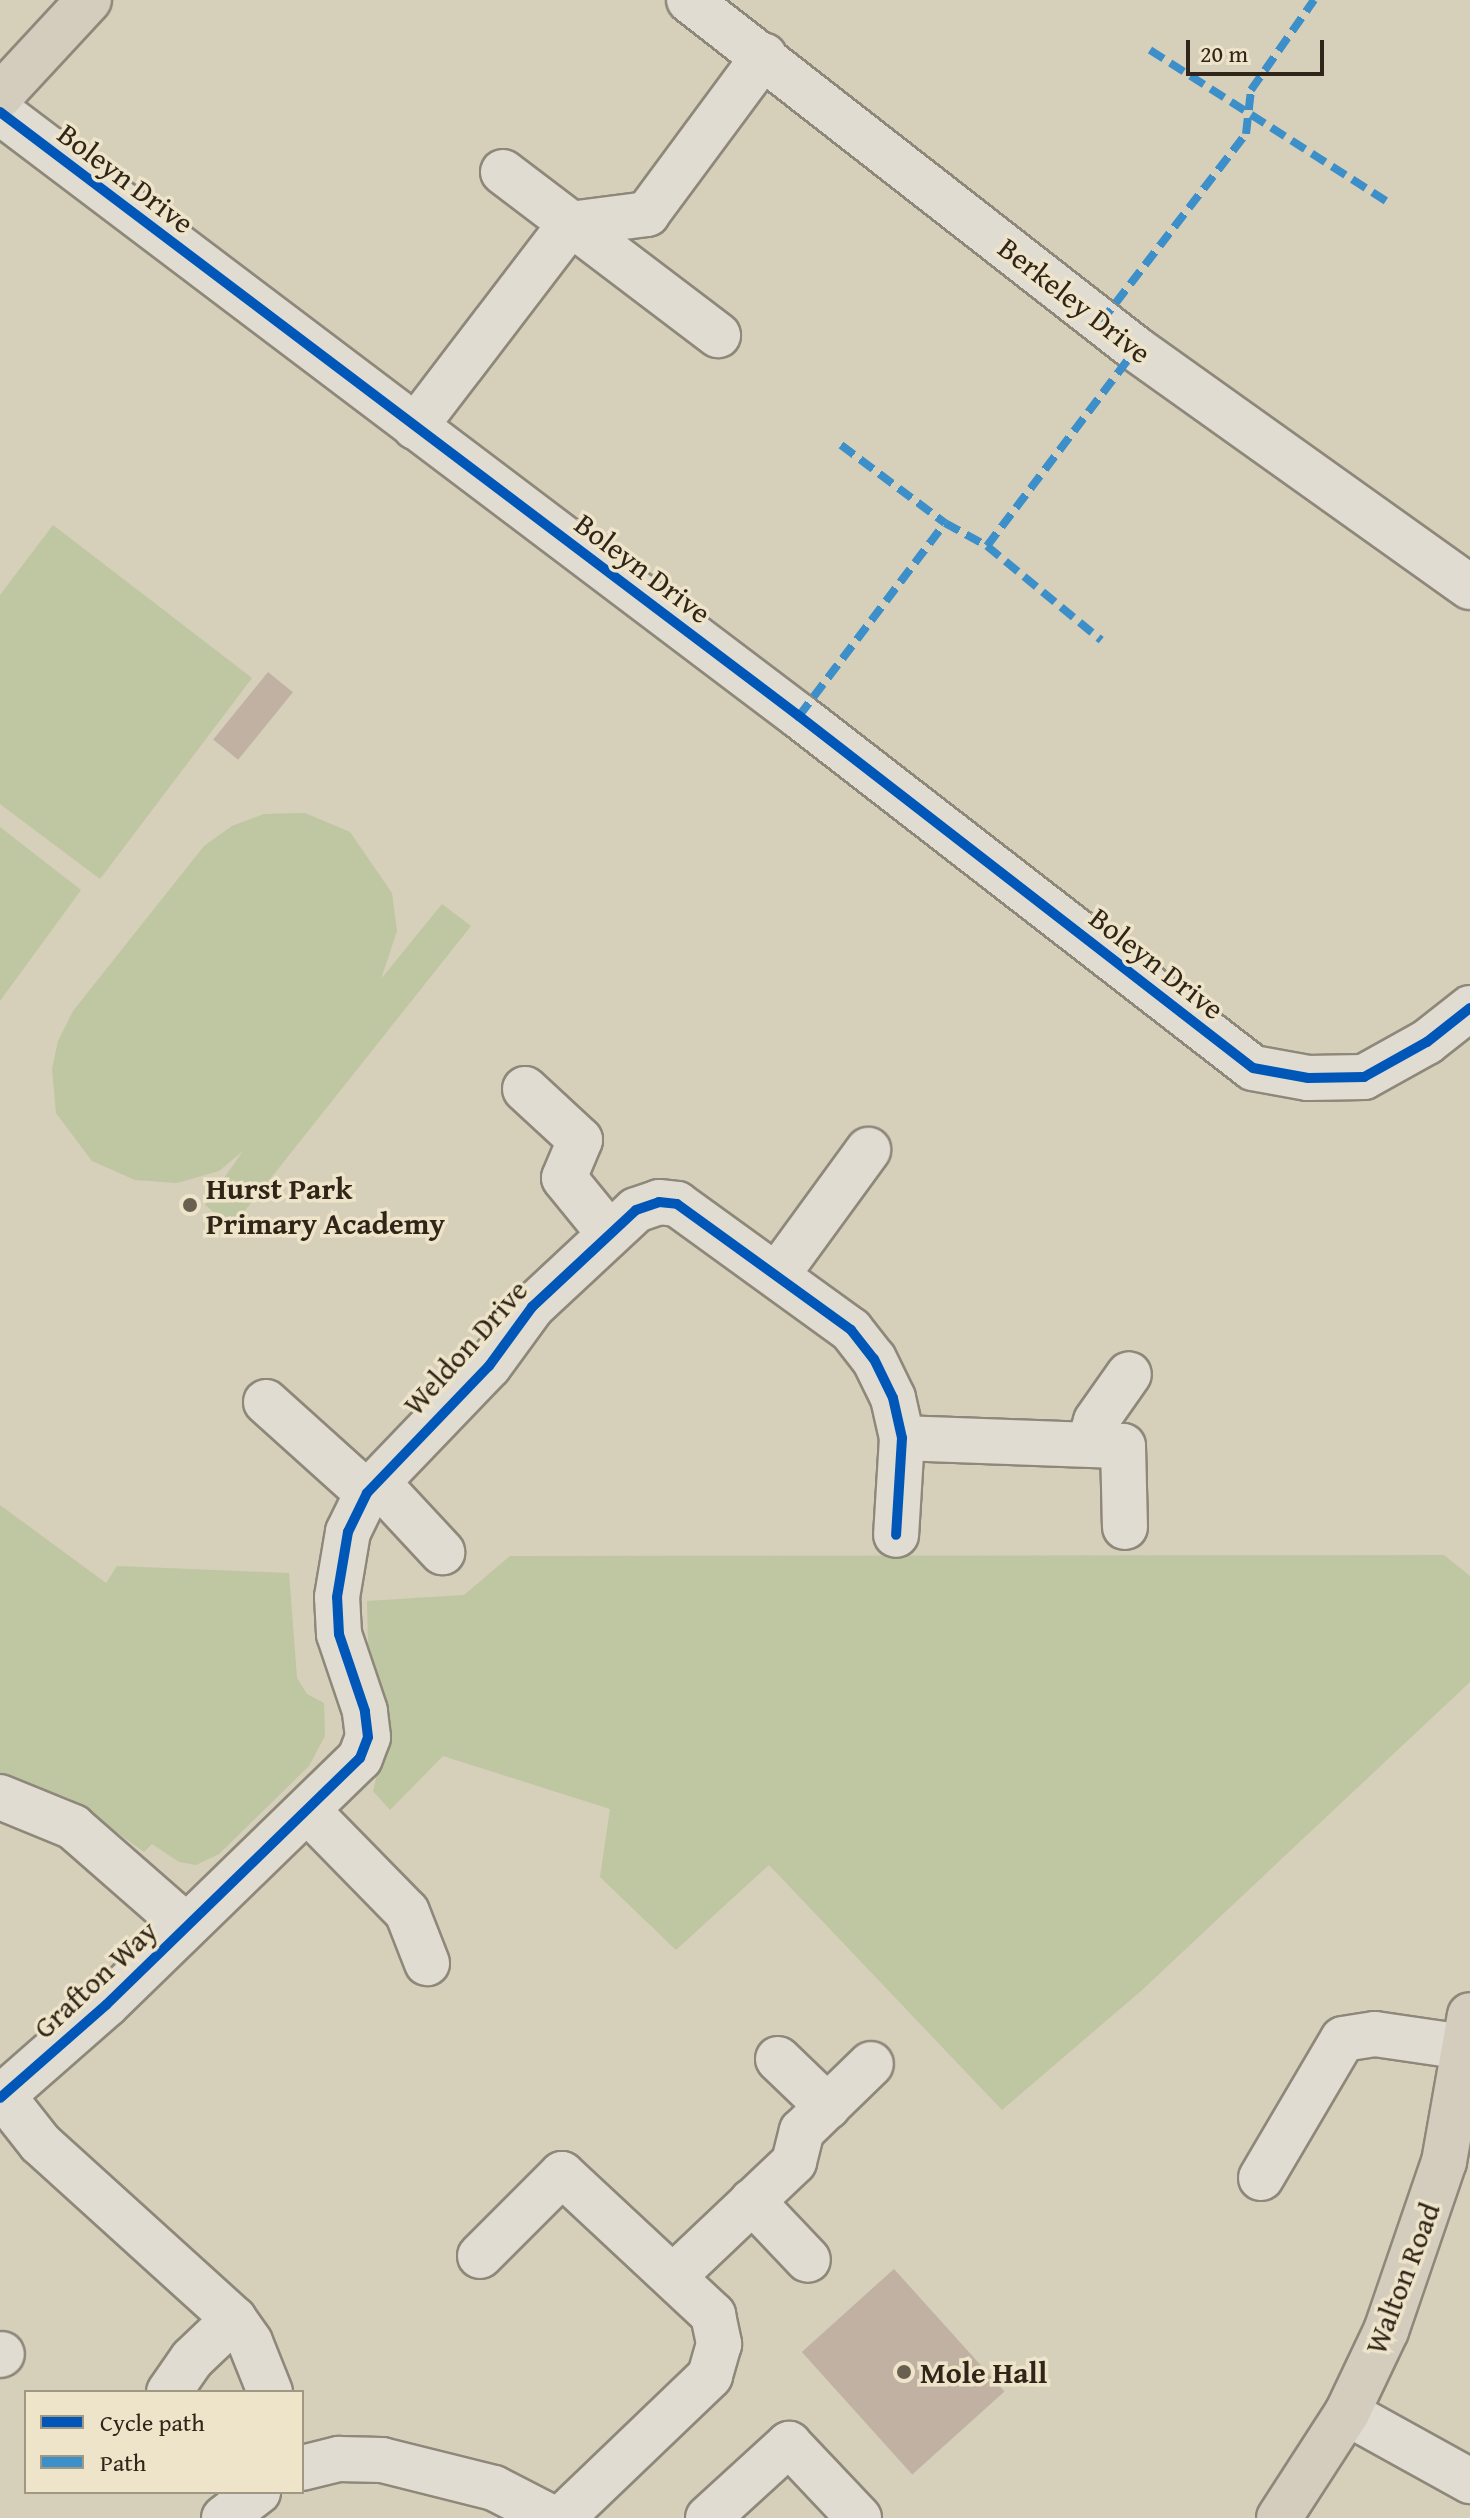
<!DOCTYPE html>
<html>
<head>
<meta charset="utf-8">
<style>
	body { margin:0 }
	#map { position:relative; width:1470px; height:2518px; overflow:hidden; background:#d6cfba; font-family:"Gentium Book Plus",serif }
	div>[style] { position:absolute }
	.green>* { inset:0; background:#bfc6a2 }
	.building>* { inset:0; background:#c0b1a2; transform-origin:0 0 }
	.roads { filter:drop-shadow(2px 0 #8e887b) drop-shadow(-2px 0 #8e887b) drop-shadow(0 2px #8e887b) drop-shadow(0 -2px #8e887b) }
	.minor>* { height:44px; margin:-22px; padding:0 22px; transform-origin:22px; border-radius:22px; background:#e0dcd1 }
	.major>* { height:44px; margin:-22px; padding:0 22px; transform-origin:22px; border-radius:22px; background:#d4ccbd }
	.quiet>* { height:8px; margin-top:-4px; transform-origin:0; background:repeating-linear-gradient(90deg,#3c8fc9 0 16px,transparent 0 24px) }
	.cycleway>* { height:10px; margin:-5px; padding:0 5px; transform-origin:5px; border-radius:5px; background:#0057b8 }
	.dots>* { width:22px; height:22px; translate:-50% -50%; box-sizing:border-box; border:4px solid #ede4ca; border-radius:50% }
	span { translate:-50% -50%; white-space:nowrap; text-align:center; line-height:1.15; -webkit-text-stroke:7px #ede4ca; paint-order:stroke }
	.street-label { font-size:30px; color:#302518 }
	.poi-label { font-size:30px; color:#302518; font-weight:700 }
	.left { translate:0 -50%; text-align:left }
	.legend { position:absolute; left:24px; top:2390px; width:280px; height:104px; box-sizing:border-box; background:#ede4ca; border:2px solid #a19883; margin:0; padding:10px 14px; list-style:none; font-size:24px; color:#302518 }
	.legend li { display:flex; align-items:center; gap:16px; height:40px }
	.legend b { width:40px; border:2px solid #a19883 }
	.scale { position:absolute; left:1186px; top:40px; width:138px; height:36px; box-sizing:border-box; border:4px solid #302518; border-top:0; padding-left:10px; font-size:24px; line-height:28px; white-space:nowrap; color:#302518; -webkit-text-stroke:6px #ede4ca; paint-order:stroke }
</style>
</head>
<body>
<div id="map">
	<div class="green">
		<div style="clip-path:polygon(53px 525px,252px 678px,100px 879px,0 804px,0 595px)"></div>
		<div style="clip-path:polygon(305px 813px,350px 832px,392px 893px,397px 931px,381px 979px,442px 904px,471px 926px,232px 1227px,205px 1205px,243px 1151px,219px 1171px,177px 1183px,135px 1180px,92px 1161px,56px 1113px,52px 1069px,58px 1041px,73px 1011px,204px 846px,232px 826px,264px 814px)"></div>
		<div style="clip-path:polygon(0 827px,81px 890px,0 1001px)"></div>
		<div style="clip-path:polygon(0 1505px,106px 1583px,117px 1566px,289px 1573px,297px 1678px,307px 1694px,324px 1703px,325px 1736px,309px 1766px,219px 1854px,196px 1865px,179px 1862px,152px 1844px,144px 1852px,69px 1798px,0 1776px)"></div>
		<div style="clip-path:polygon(1444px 1555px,1470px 1576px,1470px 1682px,1141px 1991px,1002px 2110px,769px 1865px,676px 1950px,600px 1877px,610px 1809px,443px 1756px,390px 1810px,373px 1791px,390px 1720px,368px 1643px,367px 1601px,464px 1595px,510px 1556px)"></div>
	</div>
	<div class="building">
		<div style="left:268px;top:672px;width:32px;height:87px;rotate:39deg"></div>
		<div style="left:894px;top:2269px;width:165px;height:124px;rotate:48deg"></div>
	</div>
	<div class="roads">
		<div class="minor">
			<div style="left:689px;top:0;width:567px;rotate:37.98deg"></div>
			<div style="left:1136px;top:349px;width:410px;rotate:35.5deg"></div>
			<div style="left:0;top:112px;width:1002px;rotate:37.09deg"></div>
			<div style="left:799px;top:716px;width:574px;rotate:37.79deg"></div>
			<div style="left:1253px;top:1068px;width:56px;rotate:10.3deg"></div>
			<div style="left:1308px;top:1078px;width:56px;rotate:-1deg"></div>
			<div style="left:1364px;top:1077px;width:72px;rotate:-29.1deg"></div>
			<div style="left:1427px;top:1042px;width:55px;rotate:-38.3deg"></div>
			<div style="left:503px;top:172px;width:270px;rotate:37.2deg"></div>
			<div style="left:415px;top:427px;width:255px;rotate:-52.6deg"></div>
			<div style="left:570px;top:224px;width:78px;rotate:-7.4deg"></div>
			<div style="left:647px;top:214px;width:197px;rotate:-53.5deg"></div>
			<div style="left:525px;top:1089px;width:75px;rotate:42.8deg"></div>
			<div style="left:580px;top:1140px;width:41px;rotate:112.8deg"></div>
			<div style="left:564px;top:1178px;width:70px;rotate:50.8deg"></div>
			<div style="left:777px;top:1275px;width:155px;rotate:-53.9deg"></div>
			<div style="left:266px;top:1402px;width:136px;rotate:42deg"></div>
			<div style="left:902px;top:1438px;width:221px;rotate:2.1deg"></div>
			<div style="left:1123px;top:1446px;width:81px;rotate:88.6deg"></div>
			<div style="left:1089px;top:1443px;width:23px;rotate:-72deg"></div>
			<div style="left:1096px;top:1421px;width:57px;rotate:-54.9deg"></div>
			<div style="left:377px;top:1482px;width:96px;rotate:47.1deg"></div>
			<div style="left:0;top:1797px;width:79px;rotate:22.3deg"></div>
			<div style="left:73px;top:1827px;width:150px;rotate:41.2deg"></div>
			<div style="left:308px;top:1811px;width:141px;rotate:45.6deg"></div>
			<div style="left:407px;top:1912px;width:55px;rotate:68.6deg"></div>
			<div style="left:778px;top:2059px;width:69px;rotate:43.8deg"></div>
			<div style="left:3px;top:2096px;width:60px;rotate:51.8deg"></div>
			<div style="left:40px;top:2143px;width:262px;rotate:42.2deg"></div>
			<div style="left:234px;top:2319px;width:28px;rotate:55deg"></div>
			<div style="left:250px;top:2342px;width:54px;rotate:68.2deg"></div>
			<div style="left:0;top:2098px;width:141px;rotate:-41.3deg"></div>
			<div style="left:106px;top:2005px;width:354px;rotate:-44.2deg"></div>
			<div style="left:360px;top:1758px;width:22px;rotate:-69deg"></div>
			<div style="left:368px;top:1737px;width:26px;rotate:-97deg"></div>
			<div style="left:365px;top:1711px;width:81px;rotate:-108.7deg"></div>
			<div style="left:339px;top:1634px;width:37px;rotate:-93deg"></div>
			<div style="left:337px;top:1597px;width:66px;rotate:-80.4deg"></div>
			<div style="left:348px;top:1532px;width:43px;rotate:-64deg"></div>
			<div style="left:367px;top:1493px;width:176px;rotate:-46.2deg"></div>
			<div style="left:489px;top:1366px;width:73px;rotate:-53.9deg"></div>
			<div style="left:532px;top:1307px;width:142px;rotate:-43deg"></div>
			<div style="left:636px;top:1210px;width:24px;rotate:-19deg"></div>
			<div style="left:659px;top:1202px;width:18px;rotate:6deg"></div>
			<div style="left:677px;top:1204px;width:215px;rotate:35.9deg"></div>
			<div style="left:851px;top:1330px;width:37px;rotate:52deg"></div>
			<div style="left:874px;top:1359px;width:43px;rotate:64deg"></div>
			<div style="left:893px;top:1398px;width:41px;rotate:77.3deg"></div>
			<div style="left:902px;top:1438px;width:97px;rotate:93.5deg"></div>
			<div style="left:1261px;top:2178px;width:161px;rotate:-59.5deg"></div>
			<div style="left:1343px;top:2039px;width:32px;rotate:-9deg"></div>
			<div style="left:1375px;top:2034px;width:90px;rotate:8.3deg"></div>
			<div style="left:752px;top:2201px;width:81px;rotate:46.5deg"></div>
			<div style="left:480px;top:2256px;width:116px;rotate:-45deg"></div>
			<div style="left:562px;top:2174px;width:207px;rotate:43deg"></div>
			<div style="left:713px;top:2315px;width:30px;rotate:78deg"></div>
			<div style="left:719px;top:2344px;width:33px;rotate:106deg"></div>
			<div style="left:710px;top:2376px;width:205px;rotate:136.2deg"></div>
			<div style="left:675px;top:2275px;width:164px;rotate:-43.5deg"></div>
			<div style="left:794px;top:2162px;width:32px;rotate:-76deg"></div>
			<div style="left:802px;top:2131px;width:96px;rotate:-44.2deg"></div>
			<div style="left:0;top:2355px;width:2px;rotate:-27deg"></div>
			<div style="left:169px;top:2392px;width:40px;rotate:-55.1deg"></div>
			<div style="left:192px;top:2359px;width:58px;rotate:-43.6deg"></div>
			<div style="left:1347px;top:2413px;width:141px;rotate:28.9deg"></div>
			<div style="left:302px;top:2468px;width:38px;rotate:-14deg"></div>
			<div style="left:339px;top:2459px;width:43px;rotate:1.3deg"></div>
			<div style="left:382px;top:2460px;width:115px;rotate:14deg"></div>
			<div style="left:494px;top:2488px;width:65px;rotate:27.3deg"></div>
			<div style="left:224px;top:2518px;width:43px;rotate:-37.4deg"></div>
			<div style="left:708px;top:2518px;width:110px;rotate:-42.4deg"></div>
			<div style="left:789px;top:2444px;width:102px;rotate:46.6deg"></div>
		</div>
		<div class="major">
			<div style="left:0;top:96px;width:131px;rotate:-47.2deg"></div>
			<div style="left:1279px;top:2518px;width:125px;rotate:-57.1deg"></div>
			<div style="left:1347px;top:2413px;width:91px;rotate:-64.6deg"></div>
			<div style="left:1386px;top:2331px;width:179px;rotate:-71.1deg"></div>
			<div style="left:1444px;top:2162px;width:149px;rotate:-80deg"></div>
		</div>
	</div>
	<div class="quiet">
		<div style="left:1150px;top:50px;width:280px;rotate:32.6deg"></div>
		<div style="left:1101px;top:322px;width:237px;rotate:-52.4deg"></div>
		<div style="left:1246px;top:134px;width:44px;rotate:-83.5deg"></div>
		<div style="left:1251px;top:90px;width:110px;rotate:-55deg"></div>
		<div style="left:841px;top:445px;width:130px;rotate:36.9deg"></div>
		<div style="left:987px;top:546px;width:148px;rotate:39.5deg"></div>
		<div style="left:799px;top:716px;width:242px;rotate:-52.9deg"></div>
		<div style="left:945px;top:523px;width:48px;rotate:28.7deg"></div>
		<div style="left:987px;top:546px;width:247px;rotate:-52.9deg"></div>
	</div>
	<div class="cycleway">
		<div style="left:0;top:112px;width:1002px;rotate:37.09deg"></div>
		<div style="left:799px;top:716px;width:574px;rotate:37.79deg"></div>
		<div style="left:1253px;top:1068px;width:56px;rotate:10.3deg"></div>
		<div style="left:1308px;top:1078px;width:56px;rotate:-1deg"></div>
		<div style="left:1364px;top:1077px;width:72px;rotate:-29.1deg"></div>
		<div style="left:1427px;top:1042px;width:55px;rotate:-38.3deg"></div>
		<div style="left:0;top:2098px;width:141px;rotate:-41.3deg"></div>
		<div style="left:106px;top:2005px;width:354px;rotate:-44.2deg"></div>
		<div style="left:360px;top:1758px;width:22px;rotate:-69deg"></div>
		<div style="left:368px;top:1737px;width:26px;rotate:-97deg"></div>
		<div style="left:365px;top:1711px;width:81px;rotate:-108.7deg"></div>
		<div style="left:339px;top:1634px;width:37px;rotate:-93deg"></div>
		<div style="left:337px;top:1597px;width:66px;rotate:-80.4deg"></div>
		<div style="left:348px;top:1532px;width:43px;rotate:-64deg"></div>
		<div style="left:367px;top:1493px;width:176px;rotate:-46.2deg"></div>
		<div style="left:489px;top:1366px;width:73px;rotate:-53.9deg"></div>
		<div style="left:532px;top:1307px;width:142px;rotate:-43deg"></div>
		<div style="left:636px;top:1210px;width:24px;rotate:-19deg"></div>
		<div style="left:659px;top:1202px;width:18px;rotate:6deg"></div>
		<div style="left:677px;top:1204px;width:215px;rotate:35.9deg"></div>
		<div style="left:851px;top:1330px;width:37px;rotate:52deg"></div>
		<div style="left:874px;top:1359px;width:43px;rotate:64deg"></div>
		<div style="left:893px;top:1398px;width:41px;rotate:77.3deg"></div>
		<div style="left:902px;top:1438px;width:97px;rotate:93.5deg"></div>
	</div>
	<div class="dots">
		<div style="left:190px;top:1205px;background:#6a6051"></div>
		<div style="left:904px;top:2372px;background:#6a6051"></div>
	</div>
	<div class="street-label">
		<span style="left:126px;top:178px;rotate:37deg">Boleyn Drive</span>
		<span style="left:1075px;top:300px;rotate:38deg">Berkeley Drive</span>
		<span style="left:643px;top:568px;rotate:37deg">Boleyn Drive</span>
		<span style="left:1157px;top:963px;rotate:38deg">Boleyn Drive</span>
		<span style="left:465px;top:1347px;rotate:-48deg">Weldon Drive</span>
		<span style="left:95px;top:1979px;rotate:-43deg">Grafton Way</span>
		<span style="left:1402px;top:2278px;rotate:-69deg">Walton Road</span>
	</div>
	<div class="poi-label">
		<span class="left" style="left:206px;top:1205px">Hurst Park<br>Primary Academy</span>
		<span class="left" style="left:920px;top:2372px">Mole Hall</span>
	</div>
	<ul class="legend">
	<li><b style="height:10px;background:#0057b8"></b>Cycle path</li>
	<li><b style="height:10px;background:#3c8fc9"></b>Path</li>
	</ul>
	<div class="scale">20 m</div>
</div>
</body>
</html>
